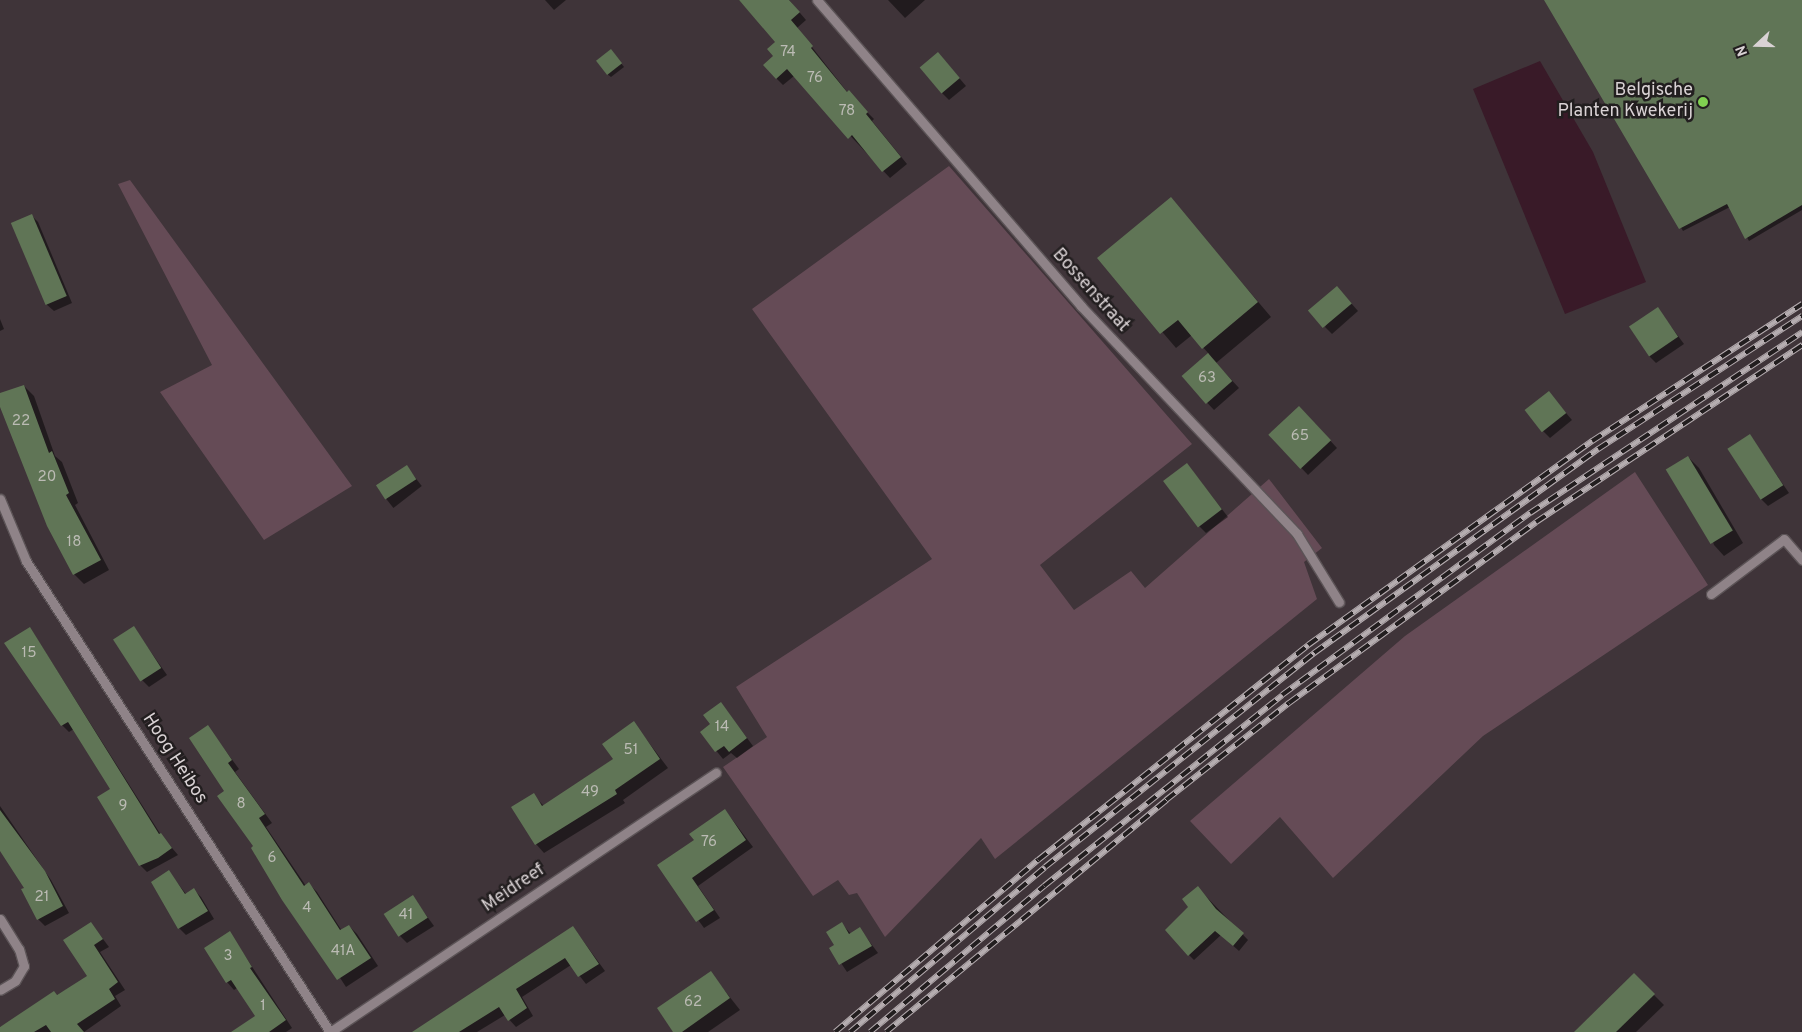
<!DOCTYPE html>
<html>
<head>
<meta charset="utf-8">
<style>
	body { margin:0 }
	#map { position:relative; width:1802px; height:1032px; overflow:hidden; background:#3f3439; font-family:Overpass,sans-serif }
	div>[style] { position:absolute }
	.green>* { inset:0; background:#654b56 }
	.water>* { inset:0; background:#391a28 }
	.shadow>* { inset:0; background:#0007; transform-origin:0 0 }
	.building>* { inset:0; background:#607556; transform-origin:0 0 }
	.roads { filter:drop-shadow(1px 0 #5b5356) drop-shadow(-1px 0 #5b5356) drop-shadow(0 1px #5b5356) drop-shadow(0 -1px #5b5356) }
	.minor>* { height:9px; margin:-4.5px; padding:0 4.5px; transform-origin:4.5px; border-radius:4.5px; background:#8f8388 }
	.rail>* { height:5.5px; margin-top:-2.75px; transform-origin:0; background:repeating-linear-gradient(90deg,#221e1f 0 11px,#b5adb0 0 22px); box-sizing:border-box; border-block:1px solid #b5adb0 }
	.dots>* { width:14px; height:14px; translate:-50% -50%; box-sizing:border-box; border:2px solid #221e1f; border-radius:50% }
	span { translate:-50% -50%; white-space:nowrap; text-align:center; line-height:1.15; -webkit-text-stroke:5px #221e1f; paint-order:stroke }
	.number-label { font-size:15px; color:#bbbbb4 }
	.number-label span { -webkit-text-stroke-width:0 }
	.poi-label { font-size:18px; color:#d9d2d4 }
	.right { translate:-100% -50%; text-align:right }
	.street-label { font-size:18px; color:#d9d2d4 }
	.north { position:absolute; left:1732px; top:20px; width:50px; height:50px; -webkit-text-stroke:4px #221e1f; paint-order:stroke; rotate:249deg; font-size:14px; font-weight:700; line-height:20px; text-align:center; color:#d9d2d4 }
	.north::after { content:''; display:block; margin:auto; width:18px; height:22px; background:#d9d2d4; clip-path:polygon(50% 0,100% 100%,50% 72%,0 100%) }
</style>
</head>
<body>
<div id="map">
	<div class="green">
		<div style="clip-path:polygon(949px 166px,1192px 444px,1040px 565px,1074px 610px,1131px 571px,1145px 588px,1269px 479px,1322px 548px,1304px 562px,1317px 599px,995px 859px,981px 838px,885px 937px,857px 893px,849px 895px,838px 880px,813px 896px,723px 767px,767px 737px,736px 687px,932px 559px,752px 309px)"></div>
		<div style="clip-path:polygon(130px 180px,352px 486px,264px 540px,160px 392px,212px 365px,118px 184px)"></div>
		<div style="clip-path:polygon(1635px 472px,1708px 585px,1483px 736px,1333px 878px,1280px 817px,1231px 864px,1190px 821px,1405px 636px)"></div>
	</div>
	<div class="water">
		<div style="clip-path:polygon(1540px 61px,1593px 152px,1646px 282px,1565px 314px,1473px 89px)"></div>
	</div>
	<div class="shadow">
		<div style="clip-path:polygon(545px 0,566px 0,554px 10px)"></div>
		<div style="clip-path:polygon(739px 0,789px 0,806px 20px,797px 28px,848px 93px,874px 119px,872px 121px,907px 164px,890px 178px,794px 76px,783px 85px,776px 78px,777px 42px)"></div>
		<div style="clip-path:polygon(888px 0,925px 0,905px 18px)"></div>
		<div style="clip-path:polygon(1545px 0,1802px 0,1802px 210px,1749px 241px,1730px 207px,1683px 231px)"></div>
		<div style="clip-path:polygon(938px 53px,966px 86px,949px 100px,942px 93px)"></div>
		<div style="clip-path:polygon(614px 54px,624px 67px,611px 77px,607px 74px)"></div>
		<div style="clip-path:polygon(1171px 199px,1271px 317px,1216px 363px,1239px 388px,1214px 410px,1183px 377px,1209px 354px,1192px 335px,1176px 348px,1099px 258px)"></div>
		<div style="clip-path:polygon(31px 215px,38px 222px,72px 303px,54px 311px,46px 304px)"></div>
		<div style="clip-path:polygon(1344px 295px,1358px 311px,1332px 334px,1325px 327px)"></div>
		<div style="clip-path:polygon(1658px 309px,1684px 344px,1656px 363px,1649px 356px)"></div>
		<div style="clip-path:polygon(0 319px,4px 329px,0 331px)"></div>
		<div style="clip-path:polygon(24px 386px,34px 396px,55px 456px,62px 462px,78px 503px,75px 505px,109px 570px,84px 584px,74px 574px,0 403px,0 395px)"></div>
		<div style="clip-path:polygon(1549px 393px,1572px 420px,1550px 438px,1543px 431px)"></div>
		<div style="clip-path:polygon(1306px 414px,1337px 448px,1308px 475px,1270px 435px)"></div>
		<div style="clip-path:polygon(1750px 436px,1789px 493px,1768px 506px,1761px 499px)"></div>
		<div style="clip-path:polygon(1688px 457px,1699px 468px,1743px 543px,1724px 556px,1714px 545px)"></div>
		<div style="clip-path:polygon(1187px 464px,1228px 517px,1206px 533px,1199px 526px)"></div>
		<div style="left:407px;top:467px;width:24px;height:36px;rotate:52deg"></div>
		<div style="clip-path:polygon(30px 628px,161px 835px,178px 855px,147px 872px,140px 865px,112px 789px,74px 729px,69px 732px,62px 725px)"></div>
		<div style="clip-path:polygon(134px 628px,167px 675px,149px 687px,142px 680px)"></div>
		<div style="clip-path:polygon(721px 703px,753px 746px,737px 758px,731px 753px,723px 759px,701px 732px,712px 724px)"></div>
		<div style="clip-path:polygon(634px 723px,668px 768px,623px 800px,625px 803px,544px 853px,536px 844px,533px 795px,544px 806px,614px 759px)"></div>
		<div style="clip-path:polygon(208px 727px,239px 769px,235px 772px,272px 823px,266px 827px,306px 886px,309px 884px,317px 892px,342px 931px,349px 926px,357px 934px,378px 966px,346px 987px,255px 847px,226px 791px)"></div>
		<div style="clip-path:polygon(0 806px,51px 880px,69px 913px,45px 926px,38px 919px,26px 888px,0 849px)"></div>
		<div style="clip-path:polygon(725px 810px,753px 847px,698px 886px,720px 918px,704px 928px,659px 866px,695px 841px)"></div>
		<div style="clip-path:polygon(169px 872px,186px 894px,194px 890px,201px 897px,214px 919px,186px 935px,179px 928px)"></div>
		<div style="clip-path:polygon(1198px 888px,1248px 940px,1239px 951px,1221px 935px,1194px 960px,1189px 955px,1190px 907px)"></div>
		<div style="clip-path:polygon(413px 897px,434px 926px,407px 943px,400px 936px)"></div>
		<div style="clip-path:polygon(91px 923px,109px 947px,100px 952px,125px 990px,115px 996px,121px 1006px,84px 1032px,0 1032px,0 1027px,89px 977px)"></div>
		<div style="clip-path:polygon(842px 924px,851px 934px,860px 929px,878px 953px,847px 972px,831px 948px,835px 945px)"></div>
		<div style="clip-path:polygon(573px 927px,605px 971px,586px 984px,571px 965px,522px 997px,533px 1016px,516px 1027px,505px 1015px,477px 1032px,414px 1032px)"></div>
		<div style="clip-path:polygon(230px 933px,292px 1028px,286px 1032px,247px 1032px,257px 1016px,237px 988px,234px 990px,227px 982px,206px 948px)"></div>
		<div style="clip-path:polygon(710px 972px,740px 1010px,708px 1032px,675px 1032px)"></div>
		<div style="clip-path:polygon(1634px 975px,1664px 1005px,1636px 1032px,1576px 1032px)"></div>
	</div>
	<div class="building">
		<div style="clip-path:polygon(739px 0,789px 0,800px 12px,791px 20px,813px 46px,811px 48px,847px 92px,849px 90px,868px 112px,866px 114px,901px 157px,882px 172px,852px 135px,848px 139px,787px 69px,776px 79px,763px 65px,773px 56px,767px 49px,775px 42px)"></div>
		<div style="clip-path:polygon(1544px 0,1802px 0,1802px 205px,1745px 239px,1727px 204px,1679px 229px)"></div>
		<div style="left:611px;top:49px;width:18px;height:19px;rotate:52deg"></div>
		<div style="left:938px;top:52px;width:34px;height:24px;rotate:50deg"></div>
		<div style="clip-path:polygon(1171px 197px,1258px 302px,1202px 349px,1178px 320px,1160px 334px,1097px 258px)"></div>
		<div style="left:32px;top:214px;width:89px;height:23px;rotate:67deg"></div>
		<div style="left:1337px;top:286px;width:23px;height:38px;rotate:50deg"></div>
		<div style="left:1658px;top:307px;width:36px;height:35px;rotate:56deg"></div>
		<div style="left:1208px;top:353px;width:37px;height:35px;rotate:49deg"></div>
		<div style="clip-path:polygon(24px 385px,49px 453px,52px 451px,69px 493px,66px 495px,101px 560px,73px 575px,47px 526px,0 407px,0 393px)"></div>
		<div style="left:1549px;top:391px;width:28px;height:31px;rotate:52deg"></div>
		<div style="left:1299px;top:406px;width:47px;height:42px;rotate:47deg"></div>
		<div style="left:1750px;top:434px;width:61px;height:27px;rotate:57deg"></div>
		<div style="left:1688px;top:456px;width:87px;height:26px;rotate:59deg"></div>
		<div style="left:1187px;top:463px;width:58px;height:30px;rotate:53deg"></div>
		<div style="left:407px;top:465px;width:17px;height:37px;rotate:57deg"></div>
		<div style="left:134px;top:626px;width:50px;height:25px;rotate:57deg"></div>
		<div style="clip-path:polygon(30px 627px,159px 834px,161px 833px,172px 848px,158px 858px,139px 866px,97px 797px,110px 789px,68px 722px,61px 726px,4px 643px)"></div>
		<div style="clip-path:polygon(721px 702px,747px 738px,729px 752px,724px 746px,715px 752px,700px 732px,710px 724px,703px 715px)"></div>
		<div style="clip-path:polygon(634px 721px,660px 759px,615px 790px,617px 794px,535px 845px,511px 807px,534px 793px,542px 806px,613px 759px,602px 744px)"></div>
		<div style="clip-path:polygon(208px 725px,232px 760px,228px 763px,265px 814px,259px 818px,304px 886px,309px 882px,340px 930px,349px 925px,371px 958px,337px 980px,282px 900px,251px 848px,253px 846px,217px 796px,224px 791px,189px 738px)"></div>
		<div style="clip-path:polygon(725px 809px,746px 840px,692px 878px,714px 910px,696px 922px,657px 865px,694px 840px,689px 834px)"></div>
		<div style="clip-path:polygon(0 810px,45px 871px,63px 906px,37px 920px,21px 889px,24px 888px,0 851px)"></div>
		<div style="clip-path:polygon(169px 870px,185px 894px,194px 888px,208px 911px,178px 929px,151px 882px)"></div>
		<div style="clip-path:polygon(1198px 886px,1216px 909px,1244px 933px,1233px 946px,1215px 931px,1188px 956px,1165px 930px,1188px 907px,1182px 899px)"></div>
		<div style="left:413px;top:895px;width:27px;height:35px;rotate:57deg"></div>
		<div style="clip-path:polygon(91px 922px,103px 939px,94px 945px,118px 982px,109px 989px,115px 999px,77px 1024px,84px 1032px,51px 1032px,46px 1025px,34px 1032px,0 1032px,0 1027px,54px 991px,57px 995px,87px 976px,63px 940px)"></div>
		<div style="clip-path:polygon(842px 922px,849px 934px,860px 927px,872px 946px,839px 965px,829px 948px,834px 945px,826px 932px)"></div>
		<div style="clip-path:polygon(573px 926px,599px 964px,578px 977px,565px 958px,516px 989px,527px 1008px,508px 1021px,499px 1007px,459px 1032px,412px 1032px)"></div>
		<div style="clip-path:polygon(230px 931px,252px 967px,250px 968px,286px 1020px,269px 1032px,231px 1032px,255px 1016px,231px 980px,226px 983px,204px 948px)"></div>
		<div style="clip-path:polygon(711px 971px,730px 998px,682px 1032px,673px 1032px,657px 1008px)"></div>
		<div style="clip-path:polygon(1634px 973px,1655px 994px,1616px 1032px,1574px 1032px)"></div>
	</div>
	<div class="roads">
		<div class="minor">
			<div style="left:817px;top:0;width:404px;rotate:49.2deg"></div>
			<div style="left:1081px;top:306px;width:314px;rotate:46.5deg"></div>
			<div style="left:1297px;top:534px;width:80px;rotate:58.3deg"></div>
			<div style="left:0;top:499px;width:67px;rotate:67.2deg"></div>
			<div style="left:26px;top:561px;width:561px;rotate:57.16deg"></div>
			<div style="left:1711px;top:594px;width:91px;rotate:-37deg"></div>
			<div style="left:1784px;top:539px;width:28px;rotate:49deg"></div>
			<div style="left:0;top:919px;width:36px;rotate:58deg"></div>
			<div style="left:19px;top:949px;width:18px;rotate:74deg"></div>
			<div style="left:24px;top:966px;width:17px;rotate:121deg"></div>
			<div style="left:15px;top:981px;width:17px;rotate:149deg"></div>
			<div style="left:330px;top:1032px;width:465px;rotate:-33.9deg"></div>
		</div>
	</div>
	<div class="rail">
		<div style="left:835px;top:1032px;width:266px;rotate:-40.3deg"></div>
		<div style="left:1038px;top:860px;width:345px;rotate:-38.5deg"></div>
		<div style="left:1308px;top:645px;width:350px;rotate:-35.7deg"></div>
		<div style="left:1592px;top:441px;width:251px;rotate:-33.1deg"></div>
		<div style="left:850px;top:1032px;width:255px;rotate:-40.2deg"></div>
		<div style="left:1045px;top:867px;width:344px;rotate:-38.5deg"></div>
		<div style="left:1314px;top:653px;width:350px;rotate:-35.7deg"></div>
		<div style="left:1598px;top:449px;width:244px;rotate:-33.1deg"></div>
		<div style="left:870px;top:1032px;width:227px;rotate:-40deg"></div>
		<div style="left:1044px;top:886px;width:305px;rotate:-38.7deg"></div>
		<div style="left:1282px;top:695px;width:308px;rotate:-36.3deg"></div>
		<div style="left:1530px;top:513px;width:327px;rotate:-33.6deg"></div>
		<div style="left:886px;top:1032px;width:364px;rotate:-39.6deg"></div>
		<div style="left:1166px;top:800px;width:157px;rotate:-38.3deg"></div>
		<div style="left:1289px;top:703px;width:306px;rotate:-36.2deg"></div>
		<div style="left:1536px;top:522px;width:320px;rotate:-33.6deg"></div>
	</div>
	<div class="dots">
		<div style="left:1703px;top:102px;background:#80d051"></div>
	</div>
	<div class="number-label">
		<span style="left:788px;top:53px">74</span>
		<span style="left:815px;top:79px">76</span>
		<span style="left:847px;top:112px">78</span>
		<span style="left:1207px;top:379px">63</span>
		<span style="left:21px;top:422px">22</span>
		<span style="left:1300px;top:437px">65</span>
		<span style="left:47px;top:478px">20</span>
		<span style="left:74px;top:543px">18</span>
		<span style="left:29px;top:654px">15</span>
		<span style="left:722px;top:728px">14</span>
		<span style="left:631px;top:751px">51</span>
		<span style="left:590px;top:793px">49</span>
		<span style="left:241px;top:805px">8</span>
		<span style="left:123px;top:807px">9</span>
		<span style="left:709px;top:843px">76</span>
		<span style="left:272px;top:859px">6</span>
		<span style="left:42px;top:898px">21</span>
		<span style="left:307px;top:909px">4</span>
		<span style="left:406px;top:916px">41</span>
		<span style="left:343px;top:952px">41A</span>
		<span style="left:228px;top:957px">3</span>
		<span style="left:693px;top:1003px">62</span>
		<span style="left:263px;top:1007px">1</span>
	</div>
	<div class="poi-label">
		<span class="right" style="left:1693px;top:102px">Belgische<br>Planten Kwekerij</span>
	</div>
	<div class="street-label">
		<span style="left:1090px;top:291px;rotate:48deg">Bossenstraat</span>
		<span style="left:174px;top:759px;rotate:57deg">Hoog Heibos</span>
		<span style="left:514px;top:889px;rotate:-34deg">Meidreef</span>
	</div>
	<div class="north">N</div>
</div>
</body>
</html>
